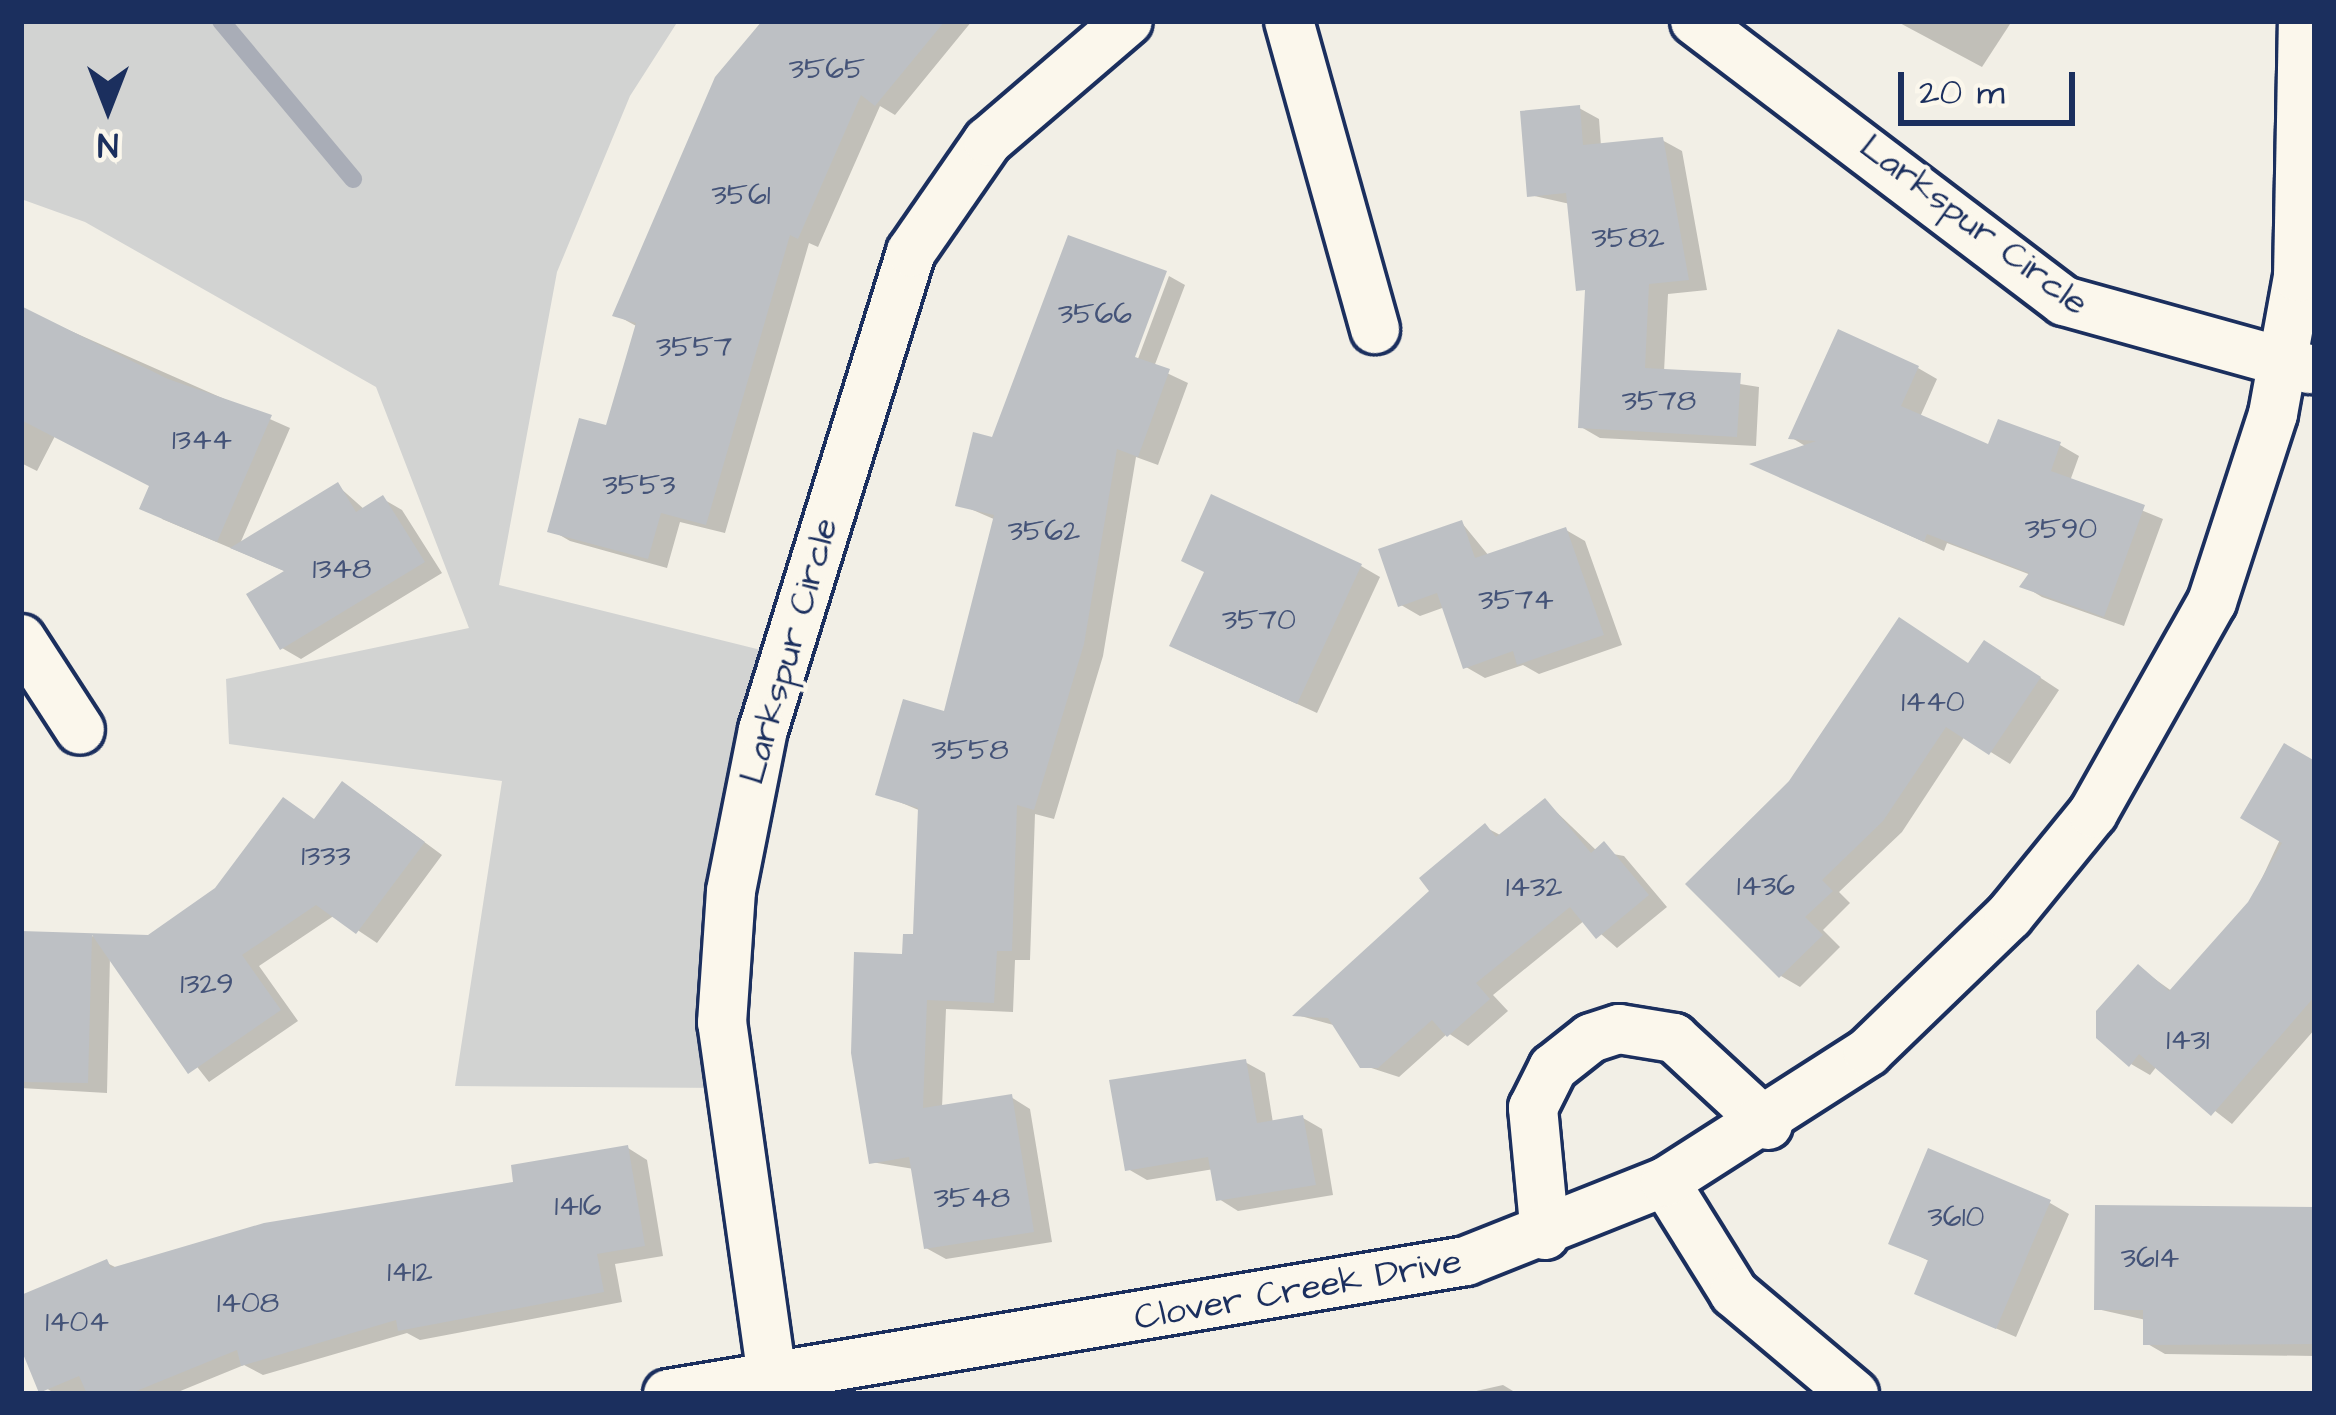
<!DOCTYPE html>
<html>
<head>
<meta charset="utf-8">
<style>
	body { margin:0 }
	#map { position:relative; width:2336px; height:1415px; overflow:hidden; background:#f2efe6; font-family:"Architects Daughter",sans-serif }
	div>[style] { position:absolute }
	.green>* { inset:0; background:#d2d3d2 }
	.shadow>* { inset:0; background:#0003 }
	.stream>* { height:18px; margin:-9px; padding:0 9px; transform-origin:9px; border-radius:9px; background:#a9adb7 }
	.building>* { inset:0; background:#bdc0c4 }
	.roads { filter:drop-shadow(3px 0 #1b2f5e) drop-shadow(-3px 0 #1b2f5e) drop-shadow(0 3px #1b2f5e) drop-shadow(0 -3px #1b2f5e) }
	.street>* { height:48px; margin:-24px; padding:0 24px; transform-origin:24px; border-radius:24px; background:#fbf7ec }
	span { translate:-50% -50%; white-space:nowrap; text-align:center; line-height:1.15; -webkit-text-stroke:9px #fbf7ec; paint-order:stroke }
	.number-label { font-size:30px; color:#445378 }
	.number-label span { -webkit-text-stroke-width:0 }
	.street-label { font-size:36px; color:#1b2f5e }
	.frame { position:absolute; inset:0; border:24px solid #1b2f5e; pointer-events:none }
	.north { position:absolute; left:48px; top:48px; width:120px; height:120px; -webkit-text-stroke:9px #fbf7ec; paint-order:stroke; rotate:180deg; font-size:33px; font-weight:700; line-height:48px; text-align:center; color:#1b2f5e }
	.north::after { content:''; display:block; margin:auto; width:42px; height:54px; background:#1b2f5e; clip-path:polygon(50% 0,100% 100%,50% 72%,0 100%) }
	.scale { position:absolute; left:1898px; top:72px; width:177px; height:54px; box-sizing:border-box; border:6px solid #1b2f5e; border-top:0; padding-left:15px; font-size:36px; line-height:42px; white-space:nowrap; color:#1b2f5e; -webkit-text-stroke:9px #fbf7ec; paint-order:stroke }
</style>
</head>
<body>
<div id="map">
	<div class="green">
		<div style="clip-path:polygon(21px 21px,678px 21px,630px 96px,557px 272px,499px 585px,785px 656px,725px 1088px,455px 1086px,502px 781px,229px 744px,226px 679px,469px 628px,376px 387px,85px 222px,21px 199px)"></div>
	</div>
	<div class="shadow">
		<div style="clip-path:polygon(765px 21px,972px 21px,895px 115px,880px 106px,818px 247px,809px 243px,725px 533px,680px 522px,667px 568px,570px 541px,551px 530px,608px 429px,638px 327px,616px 315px)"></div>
		<div style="clip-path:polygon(1896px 21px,2012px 21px,1982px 67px)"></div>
		<div style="clip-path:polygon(1579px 108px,1599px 119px,1601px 146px,1662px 140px,1682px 151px,1707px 290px,1668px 294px,1664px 372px,1759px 387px,1756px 446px,1600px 438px,1581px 427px,1587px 294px,1570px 204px,1530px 195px)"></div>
		<div style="clip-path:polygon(1169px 276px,1185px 285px,1154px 367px,1188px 383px,1158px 465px,1136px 457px,1103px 656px,1054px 819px,1035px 814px,1030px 960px,1015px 960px,1013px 1012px,946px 1009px,942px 1108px,1011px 1097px,1030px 1109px,1052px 1242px,946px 1259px,926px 1248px,914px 1169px,871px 1162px,916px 937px,921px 811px,878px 793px,946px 715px,996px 520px,959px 504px,994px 440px,1133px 372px)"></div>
		<div style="clip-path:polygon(21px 309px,290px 428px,239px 546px,338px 486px,365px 510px,383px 499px,402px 510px,442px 573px,301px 659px,282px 648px,287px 572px,162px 519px,152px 486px,55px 436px,37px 471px,21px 463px)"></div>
		<div style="clip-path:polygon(1918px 368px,1937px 379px,1920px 417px,1990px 448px,2060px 445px,2079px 456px,2070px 481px,2163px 519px,2124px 626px,2042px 597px,2024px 586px,2031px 575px,1947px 543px,1944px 551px,1772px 473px,1807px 447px,1792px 438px)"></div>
		<div style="clip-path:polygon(1462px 523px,1489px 556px,1566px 530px,1585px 541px,1622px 645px,1539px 674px,1523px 665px,1485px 678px,1466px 667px,1445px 607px,1420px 616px,1401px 605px)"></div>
		<div style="clip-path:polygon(1361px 566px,1380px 577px,1317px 713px,1192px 656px)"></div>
		<div style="clip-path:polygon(2004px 654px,2059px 690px,2010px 764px,1965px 736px,1902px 832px,1839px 892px,1850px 903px,1823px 930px,1840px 947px,1800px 987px,1781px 976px,1689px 884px,1970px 666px)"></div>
		<div style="clip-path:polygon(2315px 764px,2315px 1029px,2232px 1124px,2157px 1066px,2150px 1075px,2131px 1064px,2138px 967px,2173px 992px,2250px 904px)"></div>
		<div style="clip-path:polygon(362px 796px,442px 855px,377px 943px,335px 915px,259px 966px,298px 1021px,209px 1082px,110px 956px,107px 1093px,21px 1088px,21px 934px,149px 938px)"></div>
		<div style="clip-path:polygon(1545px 801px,1597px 851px,1624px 856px,1667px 907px,1617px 948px,1585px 920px,1493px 995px,1508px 1011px,1468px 1046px,1448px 1033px,1399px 1077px,1362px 1065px,1337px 1026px,1297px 1015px,1434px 891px,1485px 827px,1502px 836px)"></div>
		<div style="clip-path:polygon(1245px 1062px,1265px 1073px,1273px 1123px,1303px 1118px,1322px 1129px,1333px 1195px,1238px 1211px,1219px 1199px,1214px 1169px,1147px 1180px,1128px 1169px)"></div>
		<div style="clip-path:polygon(628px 1148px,647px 1160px,663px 1256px,615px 1264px,622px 1302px,420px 1340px,407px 1333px,263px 1375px,244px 1365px,173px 1394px,56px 1394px,39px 1384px,21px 1341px,21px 1298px,107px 1263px,119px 1269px,517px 1184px)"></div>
		<div style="clip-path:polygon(2050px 1203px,2069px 1214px,2016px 1337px,1937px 1303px,1931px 1262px,1891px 1242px)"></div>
		<div style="clip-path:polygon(2315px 1211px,2315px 1356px,2165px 1354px,2146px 1343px,2146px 1320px,2097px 1309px)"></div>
		<div style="clip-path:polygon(1503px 1385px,1518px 1394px,1463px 1394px)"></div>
	</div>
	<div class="stream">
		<div style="left:221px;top:21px;width:206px;rotate:50.1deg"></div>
	</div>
	<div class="building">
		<div style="clip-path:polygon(762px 21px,945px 21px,875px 106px,861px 95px,798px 239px,790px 235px,706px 525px,661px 513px,648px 559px,547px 532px,579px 418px,606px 425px,636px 323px,612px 316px,715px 77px)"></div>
		<div style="clip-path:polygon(1580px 105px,1583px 145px,1663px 137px,1689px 280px,1649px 284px,1645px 368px,1741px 373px,1737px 437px,1578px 428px,1585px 290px,1576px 291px,1566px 193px,1527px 197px,1520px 111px)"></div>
		<div style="clip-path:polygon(1068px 235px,1167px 271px,1135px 357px,1170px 369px,1138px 457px,1117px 449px,1084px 644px,1034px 810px,1017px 805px,1012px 951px,997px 951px,994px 1003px,927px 1000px,923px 1108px,1012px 1094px,1034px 1232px,924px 1249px,909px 1157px,869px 1164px,851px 1053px,854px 952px,902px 954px,903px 934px,913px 934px,918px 808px,875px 795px,903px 699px,944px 711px,994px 515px,955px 506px,973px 432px,992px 437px)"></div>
		<div style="clip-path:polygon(21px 306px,168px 379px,272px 415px,217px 542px,139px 509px,149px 486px,21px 420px)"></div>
		<div style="clip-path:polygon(1838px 329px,1919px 366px,1901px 406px,1988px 444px,1998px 419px,2061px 442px,2051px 471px,2145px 505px,2104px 617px,2019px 587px,2029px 573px,1927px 534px,1924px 542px,1749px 464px,1816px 441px,1788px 439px)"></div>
		<div style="clip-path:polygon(338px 482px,356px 512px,383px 495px,425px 562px,280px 650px,246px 594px,284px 571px,230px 548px)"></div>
		<div style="clip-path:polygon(1211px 494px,1362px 564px,1297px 704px,1169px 646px,1204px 572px,1181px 561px)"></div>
		<div style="clip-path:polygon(1462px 520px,1475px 558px,1566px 527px,1604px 635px,1517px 665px,1513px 651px,1463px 669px,1437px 593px,1398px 607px,1378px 549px)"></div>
		<div style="clip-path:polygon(1899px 617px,1968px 663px,1984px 640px,2041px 677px,1989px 755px,1946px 727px,1883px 821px,1822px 880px,1833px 891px,1805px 917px,1823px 935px,1779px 978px,1685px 884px,1789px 781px)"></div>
		<div style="clip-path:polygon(2284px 743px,2315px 761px,2315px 996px,2211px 1116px,2139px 1054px,2129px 1067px,2096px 1038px,2096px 1011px,2138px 964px,2169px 991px,2248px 902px,2282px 843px,2240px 818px)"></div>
		<div style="clip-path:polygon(342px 781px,425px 842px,356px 934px,316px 905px,242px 955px,281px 1010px,188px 1074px,92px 935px,88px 1083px,21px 1082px,21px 931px,148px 935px,215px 888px,283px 797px,314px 819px)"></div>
		<div style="clip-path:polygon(1545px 798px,1591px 853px,1604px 841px,1649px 895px,1596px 939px,1570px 907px,1476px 983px,1490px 999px,1447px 1037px,1432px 1020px,1378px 1068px,1360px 1068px,1328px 1018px,1292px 1016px,1429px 891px,1419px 878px,1485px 823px,1496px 837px)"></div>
		<div style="clip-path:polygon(1246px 1059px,1257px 1123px,1303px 1115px,1316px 1185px,1216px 1201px,1208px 1157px,1125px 1171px,1109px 1080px)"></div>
		<div style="clip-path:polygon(628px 1145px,645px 1246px,597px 1254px,604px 1292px,398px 1331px,396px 1320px,241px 1366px,237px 1350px,129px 1394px,87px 1394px,79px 1376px,39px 1393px,21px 1349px,21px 1295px,107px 1259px,111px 1268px,264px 1223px,513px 1182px,511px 1165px)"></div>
		<div style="clip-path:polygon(1928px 1148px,2051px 1200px,1996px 1329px,1914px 1294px,1928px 1260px,1888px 1244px)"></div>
		<div style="clip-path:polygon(2095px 1205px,2315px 1207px,2315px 1344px,2143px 1345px,2143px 1310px,2094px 1310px)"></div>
	</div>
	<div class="roads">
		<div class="street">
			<div style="left:1289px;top:21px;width:320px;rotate:74.4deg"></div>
			<div style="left:1695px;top:21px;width:463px;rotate:37.2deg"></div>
			<div style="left:2064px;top:301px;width:255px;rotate:15.5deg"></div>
			<div style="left:21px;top:639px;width:108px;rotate:57deg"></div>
			<div style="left:1665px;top:1182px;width:131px;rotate:58.1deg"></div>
			<div style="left:1734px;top:1293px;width:157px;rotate:40.1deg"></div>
			<div style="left:1545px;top:1235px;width:128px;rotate:-95.4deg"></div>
			<div style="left:1533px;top:1108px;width:45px;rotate:-63.4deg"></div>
			<div style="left:1553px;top:1068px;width:48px;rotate:-38.3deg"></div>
			<div style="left:1591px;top:1038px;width:29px;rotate:-18deg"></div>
			<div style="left:1619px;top:1029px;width:56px;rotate:9.3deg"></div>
			<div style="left:1674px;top:1038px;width:128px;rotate:42.8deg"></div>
			<div style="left:772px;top:1377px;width:358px;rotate:-98deg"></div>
			<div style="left:722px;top:1023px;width:132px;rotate:-86.1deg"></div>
			<div style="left:731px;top:891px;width:164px;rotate:-78.8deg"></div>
			<div style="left:763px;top:730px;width:500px;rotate:-72.8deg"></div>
			<div style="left:911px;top:252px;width:135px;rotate:-55.3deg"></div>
			<div style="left:988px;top:141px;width:184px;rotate:-40.6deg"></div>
			<div style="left:668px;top:1394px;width:809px;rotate:-9.46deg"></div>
			<div style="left:1466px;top:1261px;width:214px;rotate:-21.7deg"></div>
			<div style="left:1665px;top:1182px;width:241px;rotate:-32.6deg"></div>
			<div style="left:1868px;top:1052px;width:196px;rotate:-44deg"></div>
			<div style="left:2009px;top:916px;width:133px;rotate:-50.8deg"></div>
			<div style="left:2093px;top:813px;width:242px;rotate:-60.6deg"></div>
			<div style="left:2212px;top:602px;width:198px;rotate:-72deg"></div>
			<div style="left:2273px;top:414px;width:139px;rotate:-79.7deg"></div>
			<div style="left:2298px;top:277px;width:256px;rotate:-88.9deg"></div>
		</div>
	</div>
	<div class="number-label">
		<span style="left:827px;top:69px">3565</span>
		<span style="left:741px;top:195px">3561</span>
		<span style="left:1628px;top:238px">3582</span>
		<span style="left:1095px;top:314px">3566</span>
		<span style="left:694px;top:347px">3557</span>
		<span style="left:1659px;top:401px">3578</span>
		<span style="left:202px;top:440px">1344</span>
		<span style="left:639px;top:485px">3553</span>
		<span style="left:2061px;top:529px">3590</span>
		<span style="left:1044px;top:531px">3562</span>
		<span style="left:342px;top:569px">1348</span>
		<span style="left:1516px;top:600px">3574</span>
		<span style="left:1259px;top:620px">3570</span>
		<span style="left:1933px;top:702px">1440</span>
		<span style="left:970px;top:750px">3558</span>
		<span style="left:326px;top:856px">1333</span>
		<span style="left:1766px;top:886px">1436</span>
		<span style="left:1534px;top:887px">1432</span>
		<span style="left:207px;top:984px">1329</span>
		<span style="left:2188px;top:1040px">1431</span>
		<span style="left:972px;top:1198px">3548</span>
		<span style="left:578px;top:1206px">1416</span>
		<span style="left:1956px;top:1217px">3610</span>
		<span style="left:2150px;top:1258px">3614</span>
		<span style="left:410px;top:1272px">1412</span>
		<span style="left:248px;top:1303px">1408</span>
		<span style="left:77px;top:1322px">1404</span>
	</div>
	<div class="street-label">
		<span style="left:1974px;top:225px;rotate:37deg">Larkspur Circle</span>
		<span style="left:789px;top:651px;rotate:-74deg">Larkspur Circle</span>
		<span style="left:1298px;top:1290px;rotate:-10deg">Clover Creek Drive</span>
	</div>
	<div class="frame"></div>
	<div class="north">N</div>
	<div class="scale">20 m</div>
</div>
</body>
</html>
